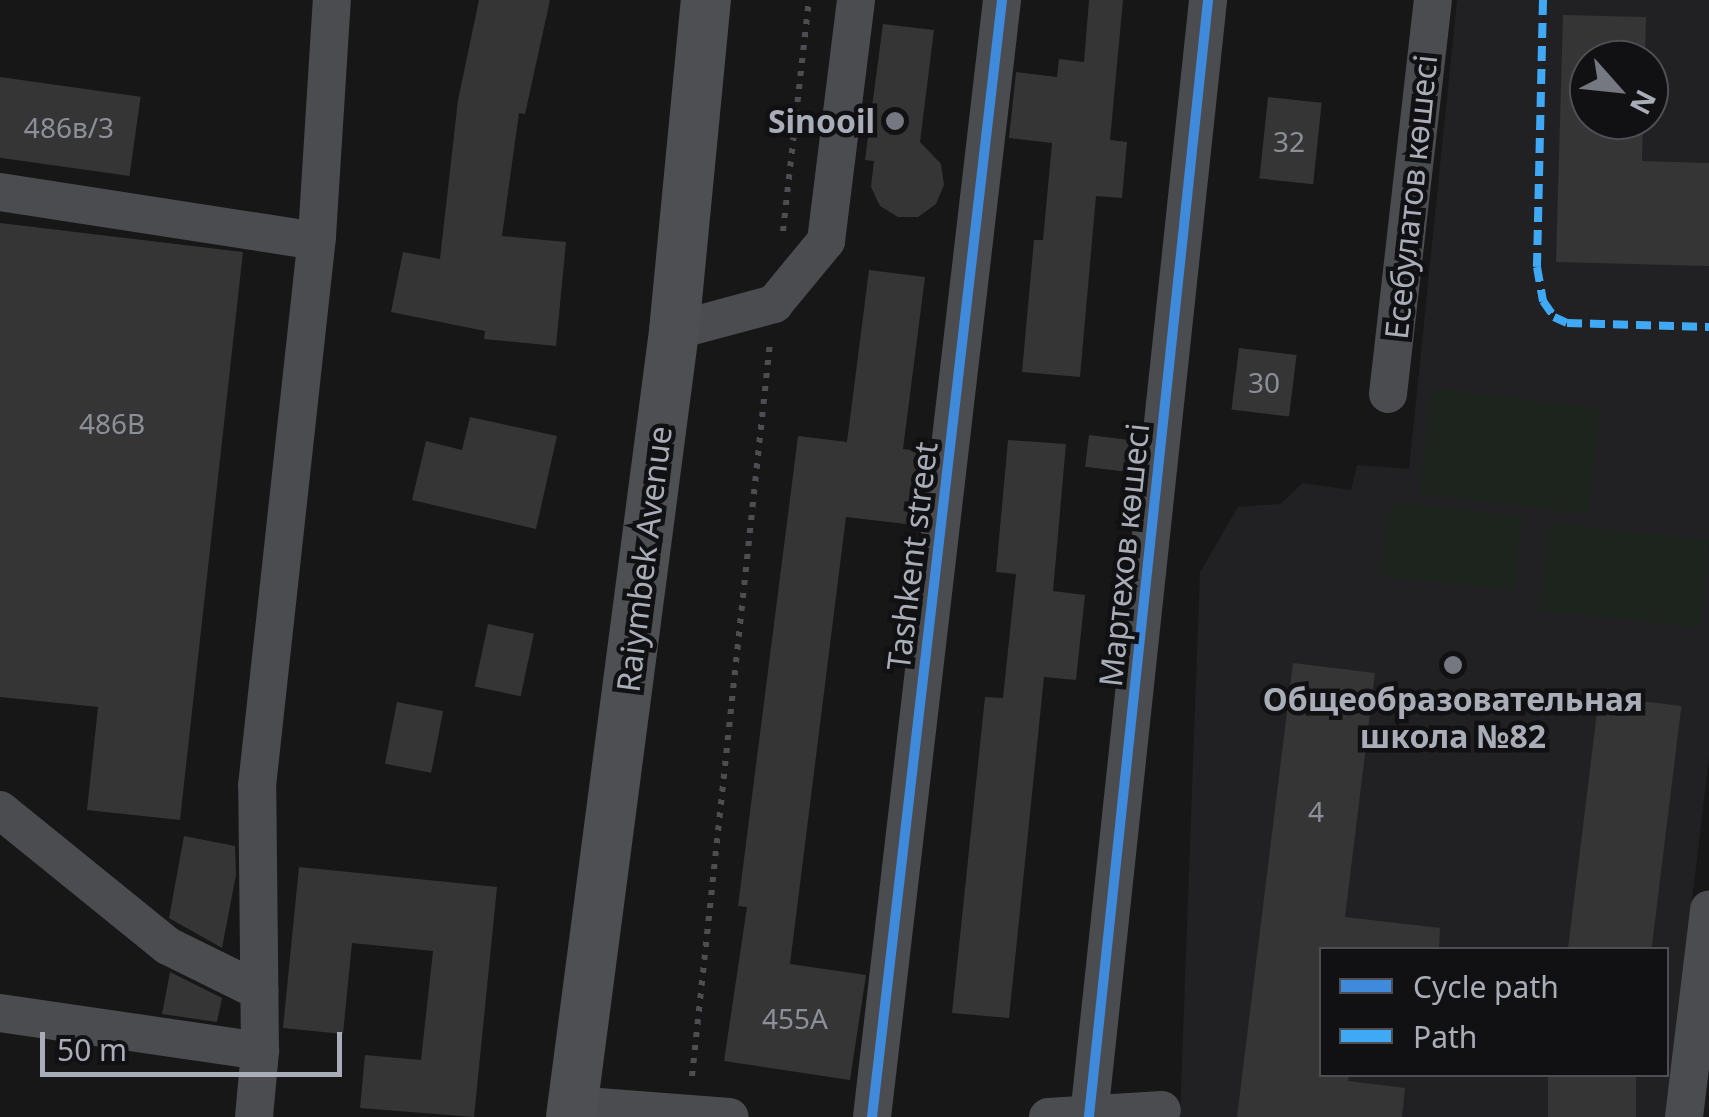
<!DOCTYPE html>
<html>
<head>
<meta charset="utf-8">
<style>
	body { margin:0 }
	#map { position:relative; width:1709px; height:1117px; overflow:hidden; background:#171717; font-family:"Noto Sans",sans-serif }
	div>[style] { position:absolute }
	.built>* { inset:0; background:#212123 }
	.green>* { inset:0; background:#1d241e; transform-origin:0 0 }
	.building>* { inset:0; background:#353536; transform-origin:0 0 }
	.path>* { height:6px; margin-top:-3px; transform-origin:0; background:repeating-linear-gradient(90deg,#4d4e52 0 5px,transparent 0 13px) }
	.minor>* { height:38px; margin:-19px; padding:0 19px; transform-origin:19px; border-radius:19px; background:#4b4c50 }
	.major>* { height:50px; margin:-25px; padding:0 25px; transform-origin:25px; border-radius:25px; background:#4d4f52 }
	.quiet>* { height:8px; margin-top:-4px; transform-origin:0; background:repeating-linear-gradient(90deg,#3fa9f5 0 15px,transparent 0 23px) }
	.cycleway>* { height:10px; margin:-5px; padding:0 5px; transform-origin:5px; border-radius:5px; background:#408adc }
	.dots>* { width:28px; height:28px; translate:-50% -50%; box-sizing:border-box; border:5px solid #111113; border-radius:50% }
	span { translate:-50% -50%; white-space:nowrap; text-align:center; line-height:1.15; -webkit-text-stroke:9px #111113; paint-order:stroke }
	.number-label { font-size:28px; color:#8b8f98 }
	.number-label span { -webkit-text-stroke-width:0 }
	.poi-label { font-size:32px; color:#a8adb8; font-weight:700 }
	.right { translate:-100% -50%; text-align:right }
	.street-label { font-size:32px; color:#a8adb8 }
	.legend { position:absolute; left:1319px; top:947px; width:350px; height:130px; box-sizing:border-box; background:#111113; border:2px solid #4d4f55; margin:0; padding:12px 18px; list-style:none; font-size:30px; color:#a8adb8 }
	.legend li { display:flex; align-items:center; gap:20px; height:50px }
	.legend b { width:50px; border:2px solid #4d4f55 }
	.north { position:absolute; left:1569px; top:40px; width:100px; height:100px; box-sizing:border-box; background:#111113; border:2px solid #4d4f55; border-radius:50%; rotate:117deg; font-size:28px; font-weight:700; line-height:40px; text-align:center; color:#a8adb8 }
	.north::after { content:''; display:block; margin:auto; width:35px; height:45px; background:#757880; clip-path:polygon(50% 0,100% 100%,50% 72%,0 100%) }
	.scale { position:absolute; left:40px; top:1032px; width:302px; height:45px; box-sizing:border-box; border:5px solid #a8adb8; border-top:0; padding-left:12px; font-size:30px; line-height:35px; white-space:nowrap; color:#a8adb8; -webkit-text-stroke:8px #111113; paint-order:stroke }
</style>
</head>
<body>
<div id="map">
	<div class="built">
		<div style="clip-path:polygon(evenodd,1457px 0,1709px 0,1709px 758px,1666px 1117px,1180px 1117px,1200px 572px,1238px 507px,1280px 504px,1303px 483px,1351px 490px,1357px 465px,1409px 469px,1457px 0,1589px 60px,1649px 60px,1649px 120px,1589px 120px,1589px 60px,1457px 0,1322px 950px,1666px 950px,1666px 1074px,1322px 1074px,1322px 950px)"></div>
	</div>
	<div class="green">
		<div style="left:1432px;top:388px;width:170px;height:106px;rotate:7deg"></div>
		<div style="left:1389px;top:502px;width:134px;height:75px;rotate:6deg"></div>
		<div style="left:1549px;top:523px;width:161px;height:88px;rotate:6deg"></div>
	</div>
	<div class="building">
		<div style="clip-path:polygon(479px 0,550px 0,525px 114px,519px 113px,502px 236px,566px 242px,556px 346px,484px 339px,485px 331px,391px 312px,403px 252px,440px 259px,458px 100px)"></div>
		<div style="clip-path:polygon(1089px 0,1123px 0,1110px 140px,1127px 142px,1122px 198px,1096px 196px,1080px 377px,1022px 372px,1034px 240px,1043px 240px,1052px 143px,1009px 138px,1016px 72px,1057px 77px,1059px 59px,1084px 62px)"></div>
		<div style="clip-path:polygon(1563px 15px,1646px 17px,1645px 60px,1589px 60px,1589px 120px,1643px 120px,1642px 161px,1709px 163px,1709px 266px,1556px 262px)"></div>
		<div style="clip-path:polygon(883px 24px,934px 30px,920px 142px,941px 164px,944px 185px,936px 204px,918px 217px,898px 217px,880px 206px,871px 187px,874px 161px,865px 160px)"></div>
		<div style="left:0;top:77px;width:142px;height:80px;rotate:8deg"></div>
		<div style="left:1268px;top:97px;width:54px;height:82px;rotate:6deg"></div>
		<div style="clip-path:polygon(0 223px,243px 252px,180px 820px,87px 810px,98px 707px,0 697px)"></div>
		<div style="clip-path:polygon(869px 270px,925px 277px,903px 449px,924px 452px,914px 525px,846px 517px,790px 964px,866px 975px,850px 1080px,724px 1061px,747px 907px,738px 906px,798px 436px,847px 442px)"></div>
		<div style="left:1239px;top:348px;width:58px;height:62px;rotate:7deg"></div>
		<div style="clip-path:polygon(470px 417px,557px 436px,536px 529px,412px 500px,426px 441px,462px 450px)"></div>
		<div style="left:1089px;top:435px;width:49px;height:32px;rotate:7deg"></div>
		<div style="clip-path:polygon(1008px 440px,1066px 444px,1053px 591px,1085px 595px,1076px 680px,1044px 677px,1009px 1018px,952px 1013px,985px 697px,1003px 698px,1016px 574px,996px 572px)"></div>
		<div style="left:488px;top:624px;width:47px;height:64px;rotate:12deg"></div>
		<div style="clip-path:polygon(1293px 663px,1375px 673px,1345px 917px,1440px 928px,1439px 950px,1322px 950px,1322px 1074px,1349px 1074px,1348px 1081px,1405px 1088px,1402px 1117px,1237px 1117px)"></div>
		<div style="left:1599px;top:696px;width:83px;height:256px;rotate:7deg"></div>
		<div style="left:397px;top:702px;width:47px;height:63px;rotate:11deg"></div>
		<div style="clip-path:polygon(184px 836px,235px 846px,236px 875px,222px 948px,169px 918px)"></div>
		<div style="clip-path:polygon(299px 867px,497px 887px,474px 1117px,360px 1108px,365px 1055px,421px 1060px,433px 951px,352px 943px,343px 1034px,283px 1028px)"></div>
		<div style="clip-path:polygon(170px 972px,222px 998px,217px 1022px,162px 1014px)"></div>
		<div style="left:1548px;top:1074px;width:88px;height:43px"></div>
	</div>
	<div class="path">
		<div style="left:783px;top:231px;width:232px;rotate:-83.6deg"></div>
		<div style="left:692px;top:1076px;width:737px;rotate:-83.93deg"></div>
	</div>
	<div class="minor">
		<div style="left:0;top:192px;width:320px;rotate:8.8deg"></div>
		<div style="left:674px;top:331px;width:104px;rotate:-15.1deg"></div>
		<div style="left:774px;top:304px;width:82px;rotate:-50.5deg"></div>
		<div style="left:826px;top:241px;width:243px;rotate:-82.9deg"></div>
		<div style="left:1388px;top:394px;width:397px;rotate:-83.5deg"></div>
		<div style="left:0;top:810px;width:216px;rotate:39deg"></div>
		<div style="left:168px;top:946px;width:102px;rotate:26.3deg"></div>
		<div style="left:0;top:1013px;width:263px;rotate:8.3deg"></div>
		<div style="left:572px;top:1105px;width:158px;rotate:4.3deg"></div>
		<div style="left:1089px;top:1116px;width:1122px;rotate:-83.91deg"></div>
		<div style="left:254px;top:1117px;width:66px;rotate:-84.8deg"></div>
		<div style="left:260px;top:1051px;width:265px;rotate:-90.6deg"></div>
		<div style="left:257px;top:786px;width:553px;rotate:-83.77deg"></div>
		<div style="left:317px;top:236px;width:236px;rotate:-86.4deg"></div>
		<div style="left:872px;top:1117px;width:1125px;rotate:-83.36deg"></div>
		<div style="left:1048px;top:1117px;width:114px;rotate:-3.5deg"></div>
		<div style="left:1684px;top:1117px;width:209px;rotate:-83.1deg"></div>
	</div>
	<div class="major">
		<div style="left:571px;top:1117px;width:793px;rotate:-82.53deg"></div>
		<div style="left:674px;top:331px;width:333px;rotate:-84.5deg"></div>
	</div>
	<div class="quiet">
		<div style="left:1543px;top:0;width:267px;rotate:91.3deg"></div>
		<div style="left:1537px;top:267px;width:35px;rotate:80deg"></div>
		<div style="left:1543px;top:301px;width:19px;rotate:55deg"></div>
		<div style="left:1554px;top:317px;width:14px;rotate:25deg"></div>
		<div style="left:1567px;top:323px;width:142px;rotate:1.6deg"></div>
	</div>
	<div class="cycleway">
		<div style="left:1089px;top:1116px;width:1122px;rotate:-83.91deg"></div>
		<div style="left:872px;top:1117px;width:1125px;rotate:-83.36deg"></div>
	</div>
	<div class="dots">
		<div style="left:895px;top:121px;background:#757880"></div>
		<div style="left:1453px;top:665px;background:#757880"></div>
	</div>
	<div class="number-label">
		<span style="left:69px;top:127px">486в/3</span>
		<span style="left:1289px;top:141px">32</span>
		<span style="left:1264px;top:382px">30</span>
		<span style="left:112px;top:423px">486В</span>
		<span style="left:1316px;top:811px">4</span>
		<span style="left:795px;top:1018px">455А</span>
	</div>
	<div class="poi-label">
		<span class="right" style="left:875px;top:121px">Sinooil</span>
		<span style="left:1453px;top:718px">Общеобразовательная<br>школа №82</span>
	</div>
	<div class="street-label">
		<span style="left:1411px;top:197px;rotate:-84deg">Есебулатов көшесі</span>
		<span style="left:1124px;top:555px;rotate:-84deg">Мартехов көшесі</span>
		<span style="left:912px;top:556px;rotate:-83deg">Tashkent street</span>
		<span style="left:644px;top:559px;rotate:-83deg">Raiymbek Avenue</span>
	</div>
	<ul class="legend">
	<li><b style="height:12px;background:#408adc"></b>Cycle path</li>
	<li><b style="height:12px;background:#3fa9f5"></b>Path</li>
	</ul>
	<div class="north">N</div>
	<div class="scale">50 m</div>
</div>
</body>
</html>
